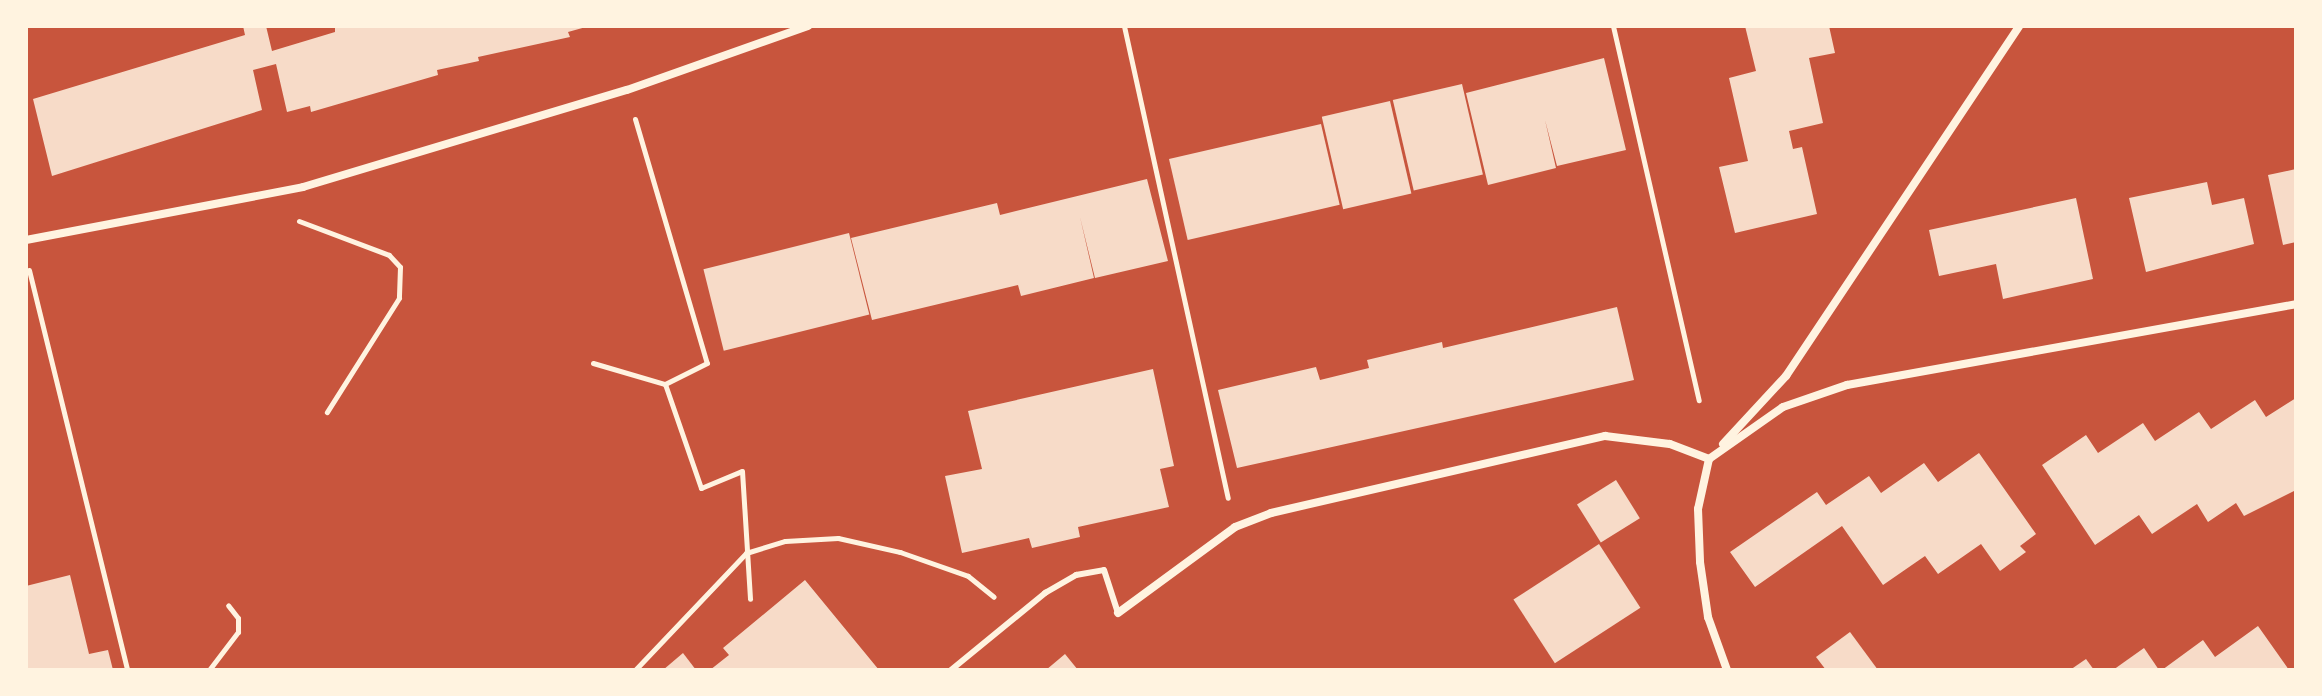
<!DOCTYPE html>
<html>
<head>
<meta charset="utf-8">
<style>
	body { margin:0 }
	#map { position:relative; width:2322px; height:696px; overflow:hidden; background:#c8553d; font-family:"Times New Roman",serif }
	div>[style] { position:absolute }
	.building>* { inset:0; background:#f7dbc8; transform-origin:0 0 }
	.path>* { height:5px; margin:-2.5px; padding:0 2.5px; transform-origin:2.5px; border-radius:2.5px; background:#fff3e0 }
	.service>* { height:6px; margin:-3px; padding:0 3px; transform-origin:3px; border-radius:3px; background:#fff3e0 }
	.minor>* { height:8px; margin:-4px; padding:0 4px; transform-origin:4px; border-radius:4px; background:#fff3e0 }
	span { translate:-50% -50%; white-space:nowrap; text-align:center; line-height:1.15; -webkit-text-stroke:8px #fff3e0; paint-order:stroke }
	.frame { position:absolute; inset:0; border:28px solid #fff3e0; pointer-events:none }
</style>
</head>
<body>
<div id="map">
	<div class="building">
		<div style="clip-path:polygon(243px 26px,266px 26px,272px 51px,335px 32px,335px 26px,586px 27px,568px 32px,570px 37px,478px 57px,479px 61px,437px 70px,438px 75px,311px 112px,310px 106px,287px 112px,276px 64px,253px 70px,262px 110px,52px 176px,33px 99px,245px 35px)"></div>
		<div style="clip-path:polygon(1745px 26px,1829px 26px,1835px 53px,1809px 58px,1823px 123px,1789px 131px,1793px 149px,1802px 147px,1817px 214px,1735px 233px,1719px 167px,1748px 161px,1729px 78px,1756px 71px)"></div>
		<div style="clip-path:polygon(1604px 58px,1626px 150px,1557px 166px,1545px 120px,1556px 168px,1488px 185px,1466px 93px)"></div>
		<div style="left:1462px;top:84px;width:93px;height:71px;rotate:77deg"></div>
		<div style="left:1390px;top:101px;width:95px;height:70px;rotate:77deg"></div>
		<div style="left:1321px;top:124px;width:83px;height:156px;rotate:77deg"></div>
		<div style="clip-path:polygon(2296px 169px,2296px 242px,2283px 245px,2268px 175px)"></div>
		<div style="clip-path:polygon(1147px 179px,1168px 261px,1095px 278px,1080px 217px,1094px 278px,1021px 296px,1018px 285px,872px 320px,851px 238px,997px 203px,1000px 215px)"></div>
		<div style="clip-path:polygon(2207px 182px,2212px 205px,2244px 198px,2254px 244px,2146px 272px,2129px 198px)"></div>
		<div style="clip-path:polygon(2076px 198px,2093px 279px,2003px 299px,1996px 264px,1939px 276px,1929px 230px)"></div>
		<div style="left:849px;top:233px;width:84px;height:150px;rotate:76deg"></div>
		<div style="clip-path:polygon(1617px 307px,1634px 380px,1237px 468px,1218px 390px,1316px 367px,1320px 380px,1369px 368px,1367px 360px,1442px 342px,1443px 348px)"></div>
		<div style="clip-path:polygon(1153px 369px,1174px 466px,1160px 469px,1169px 507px,1078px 527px,1080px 537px,1032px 548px,1029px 538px,962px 553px,945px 476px,982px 469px,968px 411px)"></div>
		<div style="clip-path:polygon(2296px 398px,2296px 490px,2244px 516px,2236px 503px,2208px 522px,2197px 504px,2152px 534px,2139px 515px,2095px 545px,2042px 465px,2086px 435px,2098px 453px,2143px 423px,2155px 441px,2199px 412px,2211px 429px,2255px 400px,2266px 417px)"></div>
		<div style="clip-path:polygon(1979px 453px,2036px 534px,2020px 546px,2026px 552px,2000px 571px,1981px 544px,1938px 574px,1925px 556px,1883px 585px,1842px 526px,1755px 587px,1730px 552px,1817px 492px,1826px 505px,1869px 476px,1881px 493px,1924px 463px,1938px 482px)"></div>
		<div style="left:1616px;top:480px;width:45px;height:46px;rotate:58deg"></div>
		<div style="left:1599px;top:544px;width:76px;height:102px;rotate:57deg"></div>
		<div style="clip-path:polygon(70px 575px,89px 654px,108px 650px,113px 670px,26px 670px,26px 586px)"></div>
		<div style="clip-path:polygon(805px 580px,879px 670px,710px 670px,729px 655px,723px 648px)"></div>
		<div style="clip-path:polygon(2258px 626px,2289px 670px,2162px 670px,2203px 640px,2215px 657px)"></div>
		<div style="clip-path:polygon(1850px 632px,1878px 670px,1826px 670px,1816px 657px)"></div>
		<div style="clip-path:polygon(2144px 648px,2159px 670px,2113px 670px)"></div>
		<div style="clip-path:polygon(683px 653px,696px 670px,663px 670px)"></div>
		<div style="clip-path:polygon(1065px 654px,1078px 670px,1046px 670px)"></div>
		<div style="clip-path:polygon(2086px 659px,2094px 670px,2070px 670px)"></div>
	</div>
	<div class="path">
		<div style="left:1124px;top:26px;width:483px;rotate:77.6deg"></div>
		<div style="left:1613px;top:26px;width:384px;rotate:77.1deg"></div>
		<div style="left:635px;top:119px;width:254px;rotate:73.6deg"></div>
		<div style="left:707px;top:363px;width:47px;rotate:153.4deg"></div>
		<div style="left:665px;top:384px;width:110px;rotate:70.9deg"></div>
		<div style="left:701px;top:488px;width:44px;rotate:-22.5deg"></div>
		<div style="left:742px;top:471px;width:128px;rotate:86.4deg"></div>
		<div style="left:299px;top:221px;width:96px;rotate:20.7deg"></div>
		<div style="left:389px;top:255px;width:16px;rotate:47deg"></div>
		<div style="left:400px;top:267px;width:31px;rotate:92deg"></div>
		<div style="left:399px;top:298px;width:135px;rotate:122.3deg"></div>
		<div style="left:29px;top:270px;width:412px;rotate:76.2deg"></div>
		<div style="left:593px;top:363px;width:75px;rotate:16.3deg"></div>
		<div style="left:209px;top:670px;width:48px;rotate:-52.7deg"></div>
		<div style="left:238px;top:632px;width:14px;rotate:-90deg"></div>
		<div style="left:238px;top:618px;width:16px;rotate:-128deg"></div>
		<div style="left:635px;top:670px;width:161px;rotate:-46.5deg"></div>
		<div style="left:746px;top:553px;width:41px;rotate:-17.1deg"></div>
		<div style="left:785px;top:541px;width:53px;rotate:-3.2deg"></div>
		<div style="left:838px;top:538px;width:64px;rotate:12.7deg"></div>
		<div style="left:900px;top:552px;width:72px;rotate:19.4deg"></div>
		<div style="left:968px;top:576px;width:33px;rotate:39deg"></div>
	</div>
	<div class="service">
		<div style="left:951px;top:670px;width:122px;rotate:-39.3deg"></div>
		<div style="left:1045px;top:593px;width:36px;rotate:-30deg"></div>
		<div style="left:1076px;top:575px;width:28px;rotate:-10deg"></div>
		<div style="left:1104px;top:570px;width:45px;rotate:72deg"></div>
	</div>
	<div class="minor">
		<div style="left:26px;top:240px;width:282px;rotate:-10.8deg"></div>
		<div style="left:303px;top:187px;width:338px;rotate:-16.7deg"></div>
		<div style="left:627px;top:90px;width:192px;rotate:-19.5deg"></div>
		<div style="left:1723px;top:444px;width:93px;rotate:-47.2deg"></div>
		<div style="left:1786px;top:376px;width:420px;rotate:-56.3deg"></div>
		<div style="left:1709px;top:459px;width:90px;rotate:-35.1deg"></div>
		<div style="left:1783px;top:407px;width:68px;rotate:-19deg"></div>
		<div style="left:1847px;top:385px;width:456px;rotate:-10.2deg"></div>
		<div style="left:1709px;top:459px;width:51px;rotate:102.4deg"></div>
		<div style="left:1698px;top:509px;width:53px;rotate:87.8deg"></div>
		<div style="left:1700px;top:562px;width:56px;rotate:81.7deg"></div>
		<div style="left:1708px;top:617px;width:56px;rotate:70.3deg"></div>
		<div style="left:1118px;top:613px;width:145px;rotate:-36.3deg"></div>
		<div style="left:1235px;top:527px;width:39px;rotate:-21deg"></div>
		<div style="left:1271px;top:513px;width:343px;rotate:-13deg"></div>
		<div style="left:1605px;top:436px;width:65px;rotate:7deg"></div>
		<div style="left:1670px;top:444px;width:42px;rotate:21deg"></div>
	</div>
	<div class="frame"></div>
</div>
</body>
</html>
